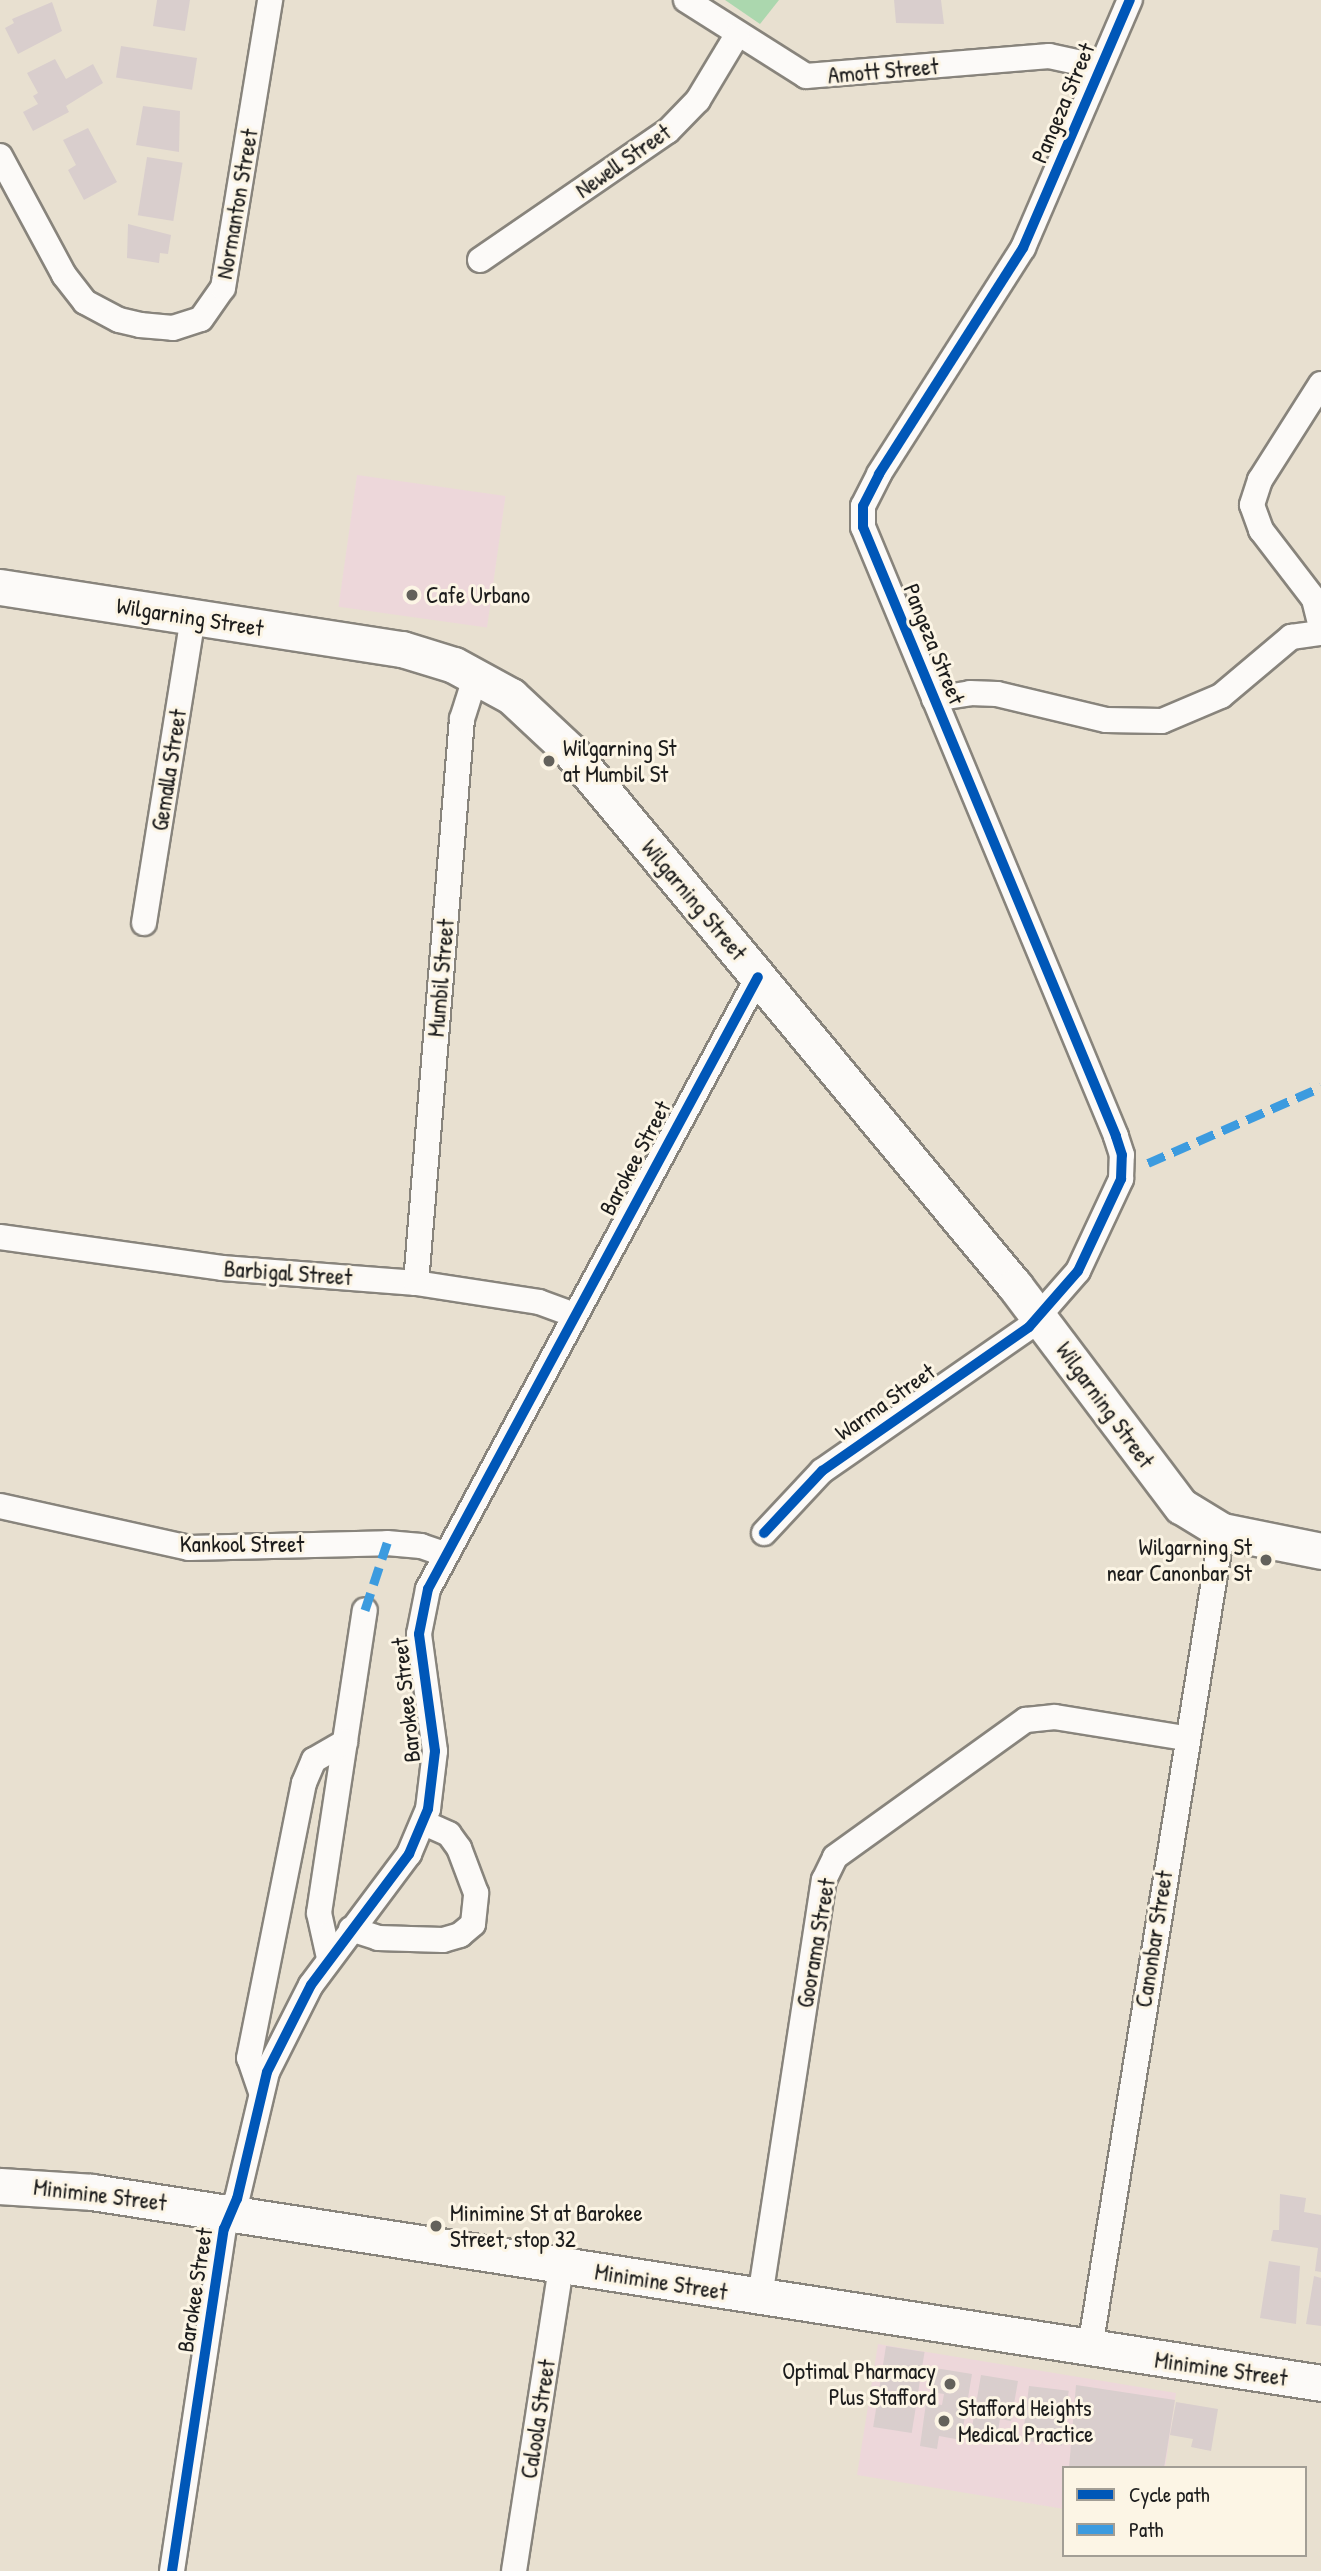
<!DOCTYPE html>
<html>
<head>
<meta charset="utf-8">
<style>
	body { margin:0 }
	#map { position:relative; width:1321px; height:2571px; overflow:hidden; background:#e8e0d0; font-family:"Patrick Hand",sans-serif }
	div>[style] { position:absolute }
	.built>* { inset:0; background:#edd7da; transform-origin:0 0 }
	.green>* { inset:0; background:#abd7ae }
	.building>* { inset:0; background:#d9cecd; transform-origin:0 0 }
	.roads { filter:drop-shadow(2px 0 #88847c) drop-shadow(-2px 0 #88847c) drop-shadow(0 2px #88847c) drop-shadow(0 -2px #88847c) }
	.street>* { height:24px; margin:-12px; padding:0 12px; transform-origin:12px; border-radius:12px; background:#fcfaf8 }
	.secondary>* { height:35px; margin:-17.5px; padding:0 17.5px; transform-origin:17.5px; border-radius:17.5px; background:#fcfaf8 }
	.quiet>* { height:9px; margin-top:-4.5px; transform-origin:0; background:repeating-linear-gradient(90deg,#3c9bdf 0 18px,transparent 0 27px) }
	.cycleway>* { height:10px; margin:-5px; padding:0 5px; transform-origin:5px; border-radius:5px; background:#0057b8 }
	.dots>* { width:19px; height:19px; translate:-50% -50%; box-sizing:border-box; border:4px solid #fcf5e5; border-radius:50% }
	span { translate:-50% -50%; white-space:nowrap; text-align:center; line-height:1.15; -webkit-text-stroke:6px #fcf5e5; paint-order:stroke }
	.street-label { font-size:23px; color:#1c1c1c }
	.poi-label { font-size:23px; color:#1c1c1c }
	.left { translate:0 -50%; text-align:left }
	.right { translate:-100% -50%; text-align:right }
	.legend { position:absolute; left:1062px; top:2466px; width:245px; height:91px; box-sizing:border-box; background:#fcf5e5; border:2px solid #a29e95; margin:0; padding:9px 12px; list-style:none; font-size:21px; color:#1c1c1c }
	.legend li { display:flex; align-items:center; gap:14px; height:35px }
	.legend b { width:35px; border:2px solid #a29e95 }
</style>
</head>
<body>
<div id="map">
	<div class="built">
		<div style="left:357px;top:475px;width:150px;height:133px;rotate:8deg"></div>
		<div style="clip-path:polygon(878px 2344px,1176px 2393px,1165px 2468px,1064px 2468px,1064px 2509px,857px 2475px)"></div>
	</div>
	<div class="green">
		<div style="clip-path:polygon(725px 0,779px 0,760px 24px)"></div>
	</div>
	<div class="building">
		<div style="clip-path:polygon(157px 0,190px 0,185px 31px,153px 26px)"></div>
		<div style="clip-path:polygon(894px 0,941px 0,944px 24px,896px 23px)"></div>
		<div style="clip-path:polygon(52px 2px,62px 31px,18px 54px,5px 28px,14px 23px,12px 19px)"></div>
		<div style="left:121px;top:46px;width:77px;height:32px;rotate:9deg"></div>
		<div style="clip-path:polygon(55px 59px,66px 79px,93px 64px,103px 83px,66px 106px,69px 112px,33px 131px,23px 112px,38px 104px,33px 96px,38px 93px,27px 73px)"></div>
		<div style="clip-path:polygon(143px 106px,180px 111px,179px 152px,136px 145px)"></div>
		<div style="clip-path:polygon(88px 128px,117px 182px,84px 200px,68px 170px,76px 165px,63px 140px)"></div>
		<div style="left:147px;top:157px;width:36px;height:59px;rotate:9deg"></div>
		<div style="clip-path:polygon(128px 224px,171px 235px,168px 254px,160px 253px,159px 263px,127px 258px)"></div>
		<div style="clip-path:polygon(1280px 2194px,1306px 2198px,1304px 2212px,1321px 2215px,1321px 2272px,1315px 2271px,1318px 2248px,1271px 2241px,1273px 2230px,1279px 2230px)"></div>
		<div style="clip-path:polygon(1269px 2261px,1300px 2266px,1296px 2324px,1260px 2318px)"></div>
		<div style="clip-path:polygon(1314px 2276px,1321px 2278px,1321px 2326px,1306px 2324px)"></div>
		<div style="left:886px;top:2346px;width:39px;height:82px;rotate:9deg"></div>
		<div style="clip-path:polygon(935px 2368px,972px 2374px,961px 2440px,939px 2436px,937px 2449px,920px 2446px,926px 2403px,942px 2405px,944px 2394px,931px 2392px)"></div>
		<div style="clip-path:polygon(981px 2375px,1018px 2381px,1011px 2421px,1000px 2419px,996px 2444px,970px 2439px)"></div>
		<div style="clip-path:polygon(1076px 2385px,1175px 2400px,1164px 2468px,1069px 2468px)"></div>
		<div style="left:1029px;top:2386px;width:40px;height:55px;rotate:7deg"></div>
		<div style="clip-path:polygon(1176px 2402px,1218px 2409px,1211px 2451px,1191px 2447px,1193px 2439px,1170px 2435px)"></div>
	</div>
	<div class="roads">
		<div class="street">
			<div style="left:686px;top:0;width:142px;rotate:32.3deg"></div>
			<div style="left:806px;top:76px;width:244px;rotate:-4.7deg"></div>
			<div style="left:1049px;top:56px;width:52px;rotate:12.2deg"></div>
			<div style="left:0;top:156px;width:135px;rotate:61.7deg"></div>
			<div style="left:64px;top:275px;width:34px;rotate:52deg"></div>
			<div style="left:85px;top:302px;width:38px;rotate:28deg"></div>
			<div style="left:119px;top:320px;width:22px;rotate:13deg"></div>
			<div style="left:140px;top:325px;width:33px;rotate:5deg"></div>
			<div style="left:173px;top:328px;width:29px;rotate:-18deg"></div>
			<div style="left:201px;top:319px;width:38px;rotate:-55deg"></div>
			<div style="left:223px;top:288px;width:292px;rotate:-80.7deg"></div>
			<div style="left:480px;top:260px;width:228px;rotate:-34.5deg"></div>
			<div style="left:668px;top:131px;width:43px;rotate:-45.9deg"></div>
			<div style="left:698px;top:100px;width:76px;rotate:-59deg"></div>
			<div style="left:1321px;top:384px;width:114px;rotate:122.4deg"></div>
			<div style="left:1260px;top:480px;width:26px;rotate:108deg"></div>
			<div style="left:1252px;top:505px;width:27px;rotate:70deg"></div>
			<div style="left:1261px;top:530px;width:87px;rotate:52.5deg"></div>
			<div style="left:1314px;top:599px;width:30px;rotate:76deg"></div>
			<div style="left:934px;top:699px;width:36px;rotate:-9deg"></div>
			<div style="left:970px;top:693px;width:27px;rotate:2deg"></div>
			<div style="left:997px;top:694px;width:112px;rotate:13.4deg"></div>
			<div style="left:1106px;top:720px;width:56px;rotate:1deg"></div>
			<div style="left:1162px;top:721px;width:64px;rotate:-23deg"></div>
			<div style="left:1221px;top:696px;width:92px;rotate:-40.1deg"></div>
			<div style="left:1291px;top:637px;width:30px;rotate:-8deg"></div>
			<div style="left:144px;top:923px;width:310px;rotate:-80.9deg"></div>
			<div style="left:0;top:1237px;width:224px;rotate:7.9deg"></div>
			<div style="left:222px;top:1268px;width:195px;rotate:4.4deg"></div>
			<div style="left:416px;top:1283px;width:124px;rotate:8.8deg"></div>
			<div style="left:539px;top:1302px;width:37px;rotate:20deg"></div>
			<div style="left:416px;top:1283px;width:566px;rotate:-85.34deg"></div>
			<div style="left:462px;top:719px;width:46px;rotate:-72.3deg"></div>
			<div style="left:0;top:1506px;width:194px;rotate:12.5deg"></div>
			<div style="left:189px;top:1548px;width:198px;rotate:-1.4deg"></div>
			<div style="left:387px;top:1543px;width:34px;rotate:5deg"></div>
			<div style="left:421px;top:1546px;width:24px;rotate:19deg"></div>
			<div style="left:764px;top:1533px;width:85px;rotate:-46.9deg"></div>
			<div style="left:822px;top:1471px;width:252px;rotate:-34.8deg"></div>
			<div style="left:1029px;top:1327px;width:74px;rotate:-48.8deg"></div>
			<div style="left:1078px;top:1271px;width:102px;rotate:-64.9deg"></div>
			<div style="left:1121px;top:1179px;width:24px;rotate:-88deg"></div>
			<div style="left:1122px;top:1155px;width:20px;rotate:-108deg"></div>
			<div style="left:1116px;top:1136px;width:659px;rotate:-112.56deg"></div>
			<div style="left:863px;top:527px;width:21px;rotate:-90deg"></div>
			<div style="left:863px;top:506px;width:36px;rotate:-63deg"></div>
			<div style="left:879px;top:474px;width:268px;rotate:-57.5deg"></div>
			<div style="left:1023px;top:248px;width:270px;rotate:-66.7deg"></div>
			<div style="left:351px;top:1929px;width:28px;rotate:18deg"></div>
			<div style="left:378px;top:1938px;width:65px;rotate:1.8deg"></div>
			<div style="left:443px;top:1940px;width:18px;rotate:-16deg"></div>
			<div style="left:460px;top:1935px;width:17px;rotate:-40deg"></div>
			<div style="left:473px;top:1924px;width:31px;rotate:-84deg"></div>
			<div style="left:476px;top:1893px;width:48px;rotate:-110.7deg"></div>
			<div style="left:459px;top:1848px;width:17px;rotate:-126deg"></div>
			<div style="left:449px;top:1834px;width:27px;rotate:-156deg"></div>
			<div style="left:329px;top:1958px;width:46px;rotate:-102.5deg"></div>
			<div style="left:319px;top:1913px;width:306px;rotate:-81.4deg"></div>
			<div style="left:261px;top:2092px;width:36px;rotate:-109deg"></div>
			<div style="left:249px;top:2058px;width:280px;rotate:-78.7deg"></div>
			<div style="left:304px;top:1783px;width:25px;rotate:-67deg"></div>
			<div style="left:314px;top:1760px;width:36px;rotate:-30deg"></div>
			<div style="left:760px;top:2297px;width:422px;rotate:-81.3deg"></div>
			<div style="left:824px;top:1880px;width:25px;rotate:-64deg"></div>
			<div style="left:835px;top:1857px;width:235px;rotate:-35.7deg"></div>
			<div style="left:1026px;top:1720px;width:29px;rotate:-6deg"></div>
			<div style="left:1055px;top:1717px;width:132px;rotate:9.2deg"></div>
			<div style="left:1090px;top:2348px;width:828px;rotate:-80.82deg"></div>
			<div style="left:172px;top:2571px;width:346px;rotate:-81.4deg"></div>
			<div style="left:224px;top:2229px;width:33px;rotate:-67deg"></div>
			<div style="left:237px;top:2199px;width:130px;rotate:-76.7deg"></div>
			<div style="left:267px;top:2072px;width:97px;rotate:-63.2deg"></div>
			<div style="left:311px;top:1985px;width:164px;rotate:-53.2deg"></div>
			<div style="left:409px;top:1854px;width:49px;rotate:-67.1deg"></div>
			<div style="left:428px;top:1809px;width:58px;rotate:-83.1deg"></div>
			<div style="left:435px;top:1751px;width:118px;rotate:-97.8deg"></div>
			<div style="left:419px;top:1634px;width:46px;rotate:-78.7deg"></div>
			<div style="left:428px;top:1589px;width:695px;rotate:-61.67deg"></div>
			<div style="left:514px;top:2571px;width:308px;rotate:-81.2deg"></div>
		</div>
		<div class="secondary">
			<div style="left:0;top:587px;width:407px;rotate:8.8deg"></div>
			<div style="left:402px;top:649px;width:54px;rotate:17.1deg"></div>
			<div style="left:454px;top:665px;width:65px;rotate:28.5deg"></div>
			<div style="left:511px;top:696px;width:82px;rotate:43deg"></div>
			<div style="left:571px;top:752px;width:694px;rotate:50.26deg"></div>
			<div style="left:1015px;top:1286px;width:276px;rotate:53deg"></div>
			<div style="left:1181px;top:1506px;width:48px;rotate:31.4deg"></div>
			<div style="left:1222px;top:1531px;width:101px;rotate:11.4deg"></div>
			<div style="left:0;top:2186px;width:92px;rotate:3.7deg"></div>
			<div style="left:92px;top:2192px;width:1244px;rotate:8.83deg"></div>
		</div>
	</div>
	<div class="quiet">
		<div style="left:1148px;top:1163px;width:189px;rotate:-23.7deg"></div>
		<div style="left:365px;top:1610px;width:71px;rotate:-71.8deg"></div>
	</div>
	<div class="cycleway">
		<div style="left:764px;top:1533px;width:85px;rotate:-46.9deg"></div>
		<div style="left:822px;top:1471px;width:252px;rotate:-34.8deg"></div>
		<div style="left:1029px;top:1327px;width:74px;rotate:-48.8deg"></div>
		<div style="left:1078px;top:1271px;width:102px;rotate:-64.9deg"></div>
		<div style="left:1121px;top:1179px;width:24px;rotate:-88deg"></div>
		<div style="left:1122px;top:1155px;width:20px;rotate:-108deg"></div>
		<div style="left:1116px;top:1136px;width:659px;rotate:-112.56deg"></div>
		<div style="left:863px;top:527px;width:21px;rotate:-90deg"></div>
		<div style="left:863px;top:506px;width:36px;rotate:-63deg"></div>
		<div style="left:879px;top:474px;width:268px;rotate:-57.5deg"></div>
		<div style="left:1023px;top:248px;width:270px;rotate:-66.7deg"></div>
		<div style="left:172px;top:2571px;width:346px;rotate:-81.4deg"></div>
		<div style="left:224px;top:2229px;width:33px;rotate:-67deg"></div>
		<div style="left:237px;top:2199px;width:130px;rotate:-76.7deg"></div>
		<div style="left:267px;top:2072px;width:97px;rotate:-63.2deg"></div>
		<div style="left:311px;top:1985px;width:164px;rotate:-53.2deg"></div>
		<div style="left:409px;top:1854px;width:49px;rotate:-67.1deg"></div>
		<div style="left:428px;top:1809px;width:58px;rotate:-83.1deg"></div>
		<div style="left:435px;top:1751px;width:118px;rotate:-97.8deg"></div>
		<div style="left:419px;top:1634px;width:46px;rotate:-78.7deg"></div>
		<div style="left:428px;top:1589px;width:695px;rotate:-61.67deg"></div>
	</div>
	<div class="dots">
		<div style="left:412px;top:595px;background:#63615b"></div>
		<div style="left:549px;top:761px;background:#63615b"></div>
		<div style="left:1266px;top:1560px;background:#63615b"></div>
		<div style="left:436px;top:2226px;background:#63615b"></div>
		<div style="left:950px;top:2384px;background:#63615b"></div>
		<div style="left:944px;top:2421px;background:#63615b"></div>
	</div>
	<div class="street-label">
		<span style="left:883px;top:71px;rotate:-5deg">Amott Street</span>
		<span style="left:1063px;top:103px;rotate:-67deg">Pangeza Street</span>
		<span style="left:623px;top:161px;rotate:-35deg">Newell Street</span>
		<span style="left:237px;top:204px;rotate:-80deg">Normanton Street</span>
		<span style="left:190px;top:617px;rotate:9deg">Wilgarning Street</span>
		<span style="left:934px;top:644px;rotate:68deg">Pangeza Street</span>
		<span style="left:169px;top:770px;rotate:-81deg">Gemalla Street</span>
		<span style="left:694px;top:900px;rotate:50deg">Wilgarning Street</span>
		<span style="left:441px;top:978px;rotate:-85deg">Mumbil Street</span>
		<span style="left:635px;top:1158px;rotate:-62deg">Barokee Street</span>
		<span style="left:288px;top:1273px;rotate:4deg">Barbigal Street</span>
		<span style="left:885px;top:1402px;rotate:-35deg">Warma Street</span>
		<span style="left:1105px;top:1405px;rotate:54deg">Wilgarning Street</span>
		<span style="left:242px;top:1544px">Kankool Street</span>
		<span style="left:406px;top:1700px;rotate:-96deg">Barokee Street</span>
		<span style="left:1154px;top:1939px;rotate:-81deg">Canonbar Street</span>
		<span style="left:816px;top:1943px;rotate:-80deg">Goorama Street</span>
		<span style="left:100px;top:2195px;rotate:7deg">Minimine Street</span>
		<span style="left:661px;top:2282px;rotate:9deg">Minimine Street</span>
		<span style="left:195px;top:2290px;rotate:-81deg">Barokee Street</span>
		<span style="left:1221px;top:2369px;rotate:8deg">Minimine Street</span>
		<span style="left:538px;top:2419px;rotate:-81deg">Caloola Street</span>
	</div>
	<div class="poi-label">
		<span class="left" style="left:426px;top:595px">Cafe Urbano</span>
		<span class="left" style="left:563px;top:761px">Wilgarning St<br>at Mumbil St</span>
		<span class="right" style="left:1252px;top:1560px">Wilgarning St<br>near Canonbar St</span>
		<span class="left" style="left:450px;top:2226px">Minimine St at Barokee<br>Street, stop 32</span>
		<span class="right" style="left:936px;top:2384px">Optimal Pharmacy<br>Plus Stafford</span>
		<span class="left" style="left:958px;top:2421px">Stafford Heights<br>Medical Practice</span>
	</div>
	<ul class="legend">
	<li><b style="height:9px;background:#0057b8"></b>Cycle path</li>
	<li><b style="height:9px;background:#3c9bdf"></b>Path</li>
	</ul>
</div>
</body>
</html>
